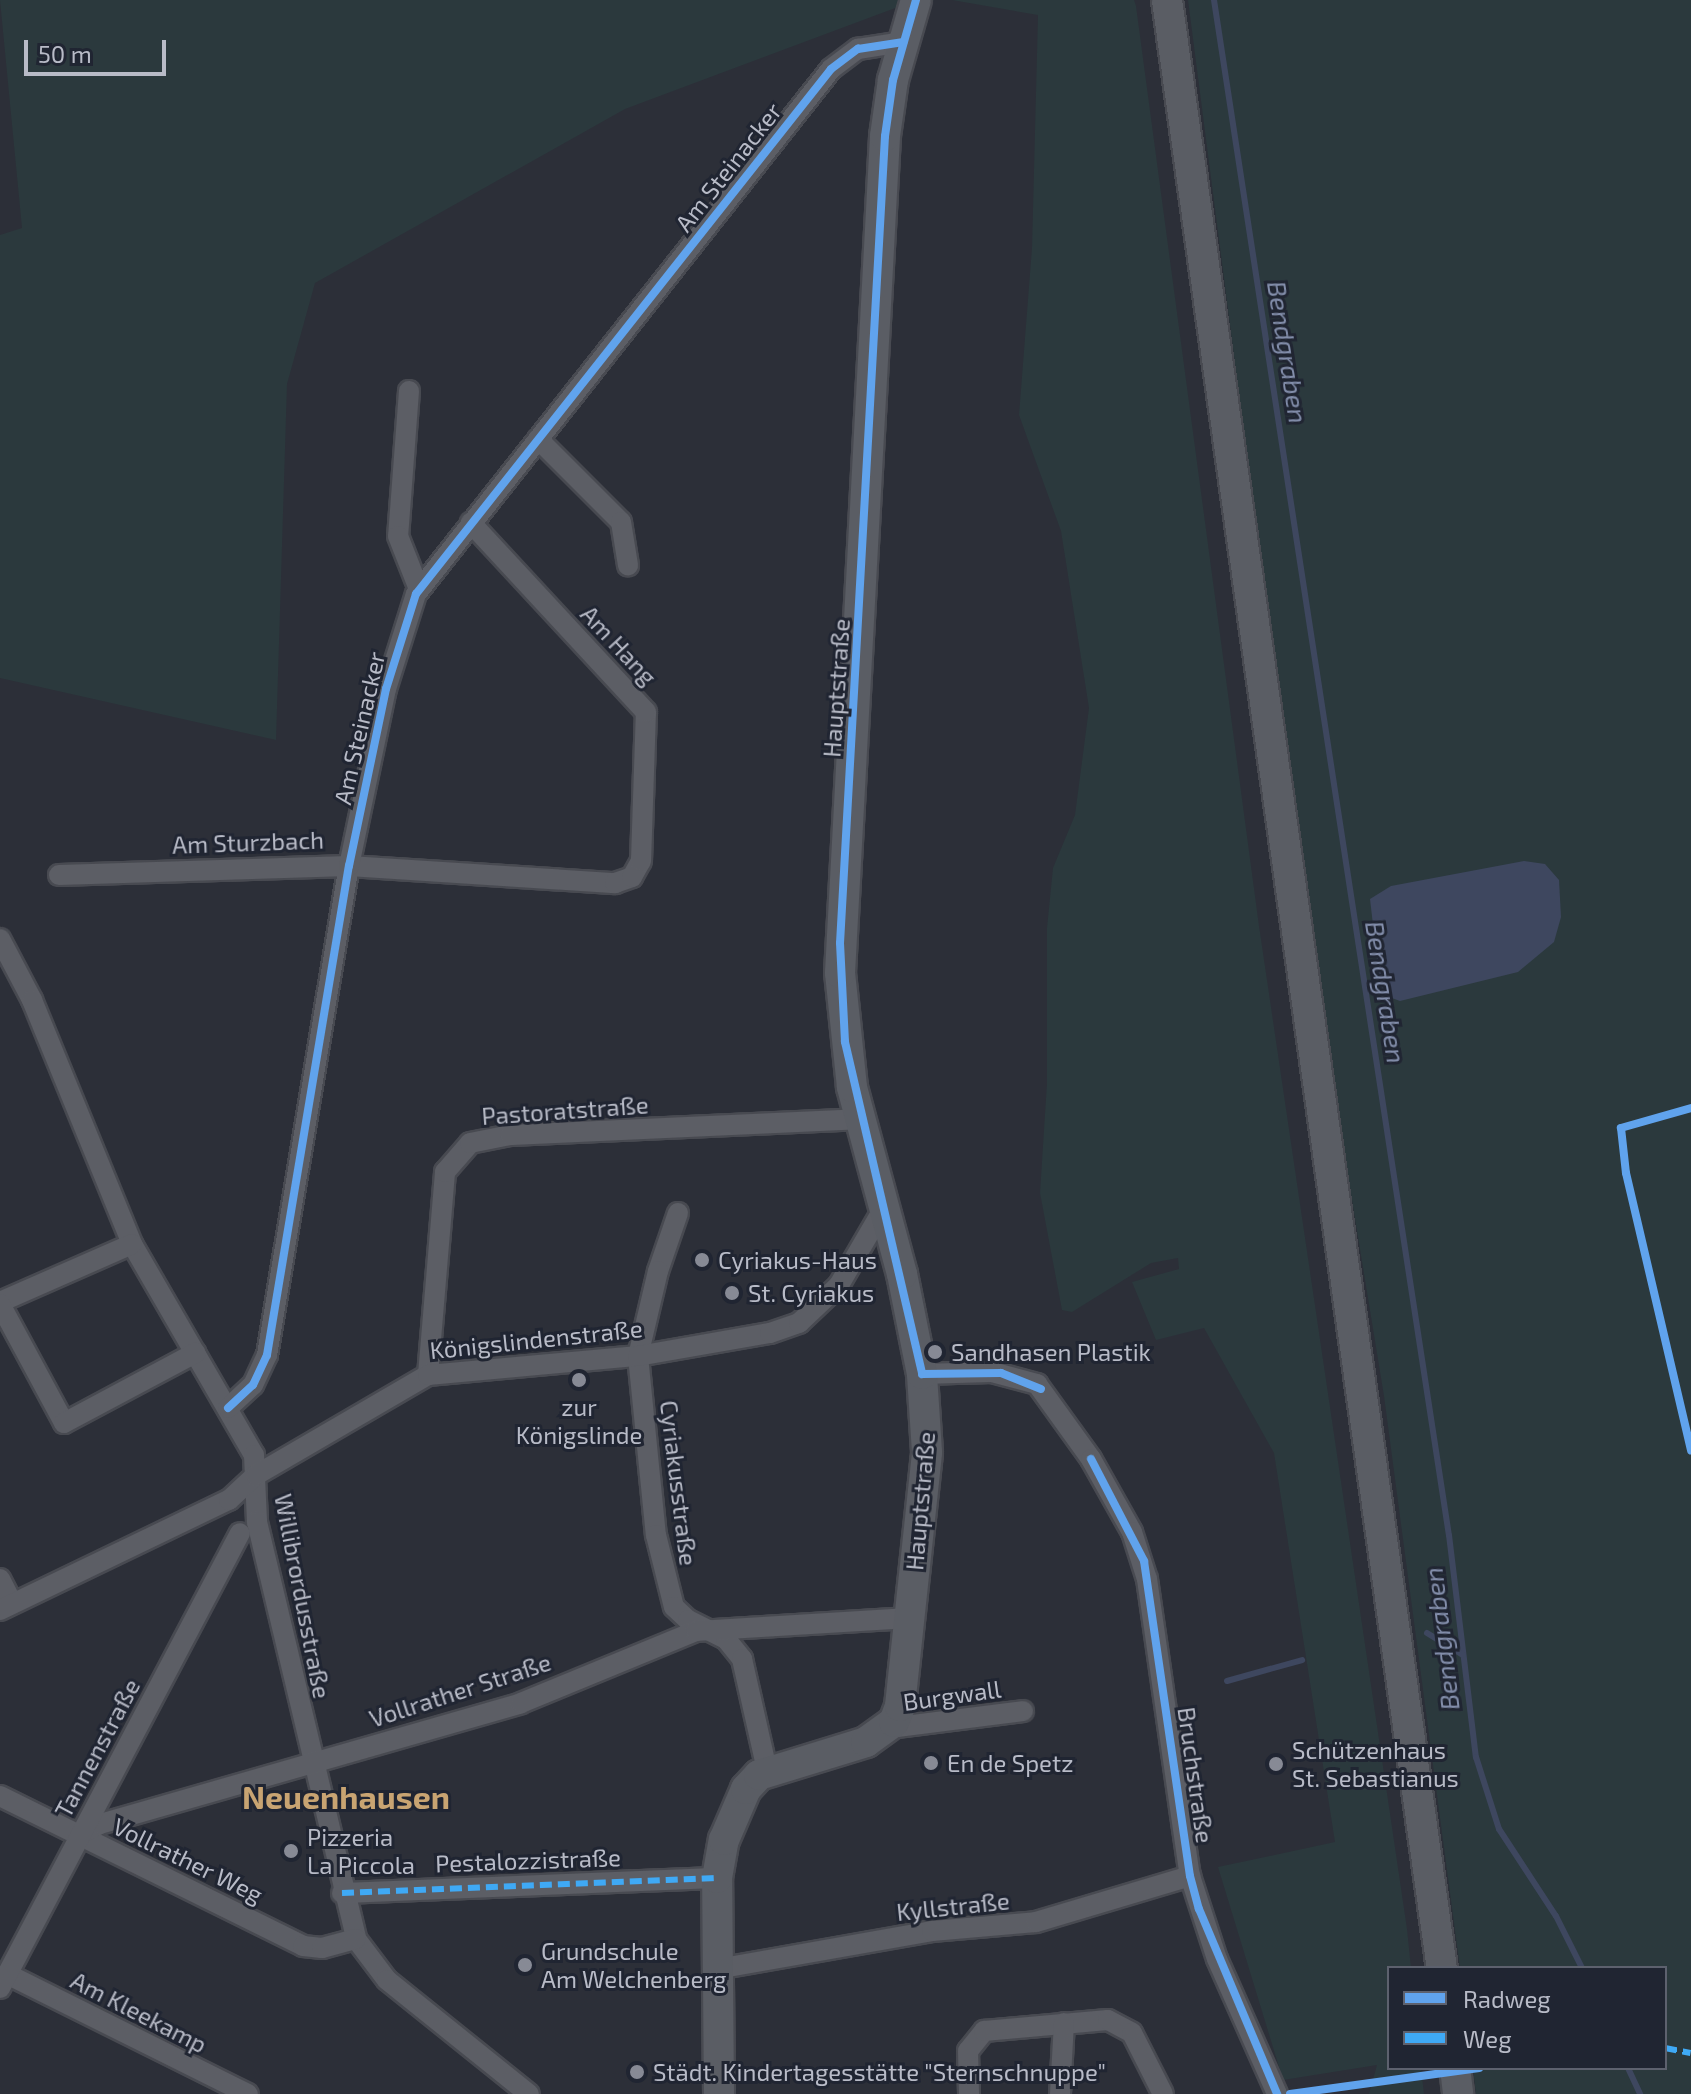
<!DOCTYPE html>
<html>
<head>
<meta charset="utf-8">
<style>
	body { margin:0 }
	#map { position:relative; width:1691px; height:2094px; overflow:hidden; background:#2c2f38; font-family:"Exo 2",sans-serif }
	div>[style] { position:absolute }
	.green>* { inset:0; background:#2b393d }
	.water>* { inset:0; background:#3e475f }
	.stream>* { height:6px; margin:-3px; padding:0 3px; transform-origin:3px; border-radius:3px; background:#3e475f }
	.roads { filter:drop-shadow(2px 0 #484a51) drop-shadow(-2px 0 #484a51) drop-shadow(0 2px #484a51) drop-shadow(0 -2px #484a51) }
	.street>* { height:20px; margin:-10px; padding:0 10px; transform-origin:10px; border-radius:10px; background:#5c5e65 }
	.secondary>* { height:30px; margin:-15px; padding:0 15px; transform-origin:15px; border-radius:15px; background:#5a5d64 }
	.quiet>* { height:6px; margin-top:-3px; transform-origin:0; background:repeating-linear-gradient(90deg,#3fa9f5 0 12px,transparent 0 18px) }
	.cycleway>* { height:8px; margin:-4px; padding:0 4px; transform-origin:4px; border-radius:4px; background:#60a3ed }
	.dots>* { width:22px; height:22px; translate:-50% -50%; box-sizing:border-box; border:4px solid #202532; border-radius:50% }
	span { translate:-50% -50%; white-space:nowrap; text-align:center; line-height:1.15; -webkit-text-stroke:6px #202532; paint-order:stroke }
	.street-label { font-size:24px; color:#b8bbc7 }
	.poi-label { font-size:24px; color:#b8bbc7 }
	.left { translate:0 -50%; text-align:left }
	.water-label { font-size:26px; color:#838eab; font-style:italic }
	.district-label { font-size:32px; color:#c8a472; font-weight:700 }
	.legend { position:absolute; left:1387px; top:1966px; width:280px; height:104px; box-sizing:border-box; background:#202532; border:2px solid #5d616e; margin:0; padding:10px 14px; list-style:none; font-size:24px; color:#b8bbc7 }
	.legend li { display:flex; align-items:center; gap:16px; height:40px }
	.legend b { width:40px; border:2px solid #5d616e }
	.scale { position:absolute; left:24px; top:40px; width:142px; height:36px; box-sizing:border-box; border:4px solid #b8bbc7; border-top:0; padding-left:10px; font-size:24px; line-height:28px; white-space:nowrap; color:#b8bbc7; -webkit-text-stroke:6px #202532; paint-order:stroke }
</style>
</head>
<body>
<div id="map">
	<div class="green">
		<div style="clip-path:polygon(0 0,901px 0,898px 7px,625px 109px,315px 283px,287px 384px,276px 740px,0 678px,0 235px,22px 228px)"></div>
		<div style="clip-path:polygon(952px 0,1134px 0,1136px 6px,1259px 926px,1407px 1929px,1411px 1968px,1389px 1968px,1389px 2068px,1421px 2068px,1424px 2094px,1369px 2094px,1377px 2065px,1283px 2080px,1218px 1867px,1335px 1842px,1274px 1453px,1204px 1328px,1156px 1340px,1132px 1282px,1179px 1269px,1178px 1258px,1151px 1263px,1072px 1312px,1062px 1310px,1040px 1193px,1047px 1083px,1047px 928px,1053px 868px,1075px 815px,1089px 708px,1061px 531px,1019px 415px,1032px 248px,1038px 15px)"></div>
		<div style="clip-path:polygon(1188px 0,1691px 0,1691px 2094px,1476px 2094px,1473px 2068px,1665px 2068px,1665px 1968px,1460px 1968px,1384px 1396px,1310px 943px)"></div>
	</div>
	<div class="water">
		<div style="clip-path:polygon(1524px 861px,1545px 864px,1559px 880px,1561px 917px,1554px 942px,1518px 972px,1400px 1001px,1389px 997px,1380px 985px,1370px 899px,1391px 886px)"></div>
	</div>
	<div class="stream">
		<div style="left:1214px;top:0;width:1553px;rotate:81.3deg"></div>
		<div style="left:1449px;top:1535px;width:224px;rotate:83.1deg"></div>
		<div style="left:1476px;top:1757px;width:76px;rotate:72.3deg"></div>
		<div style="left:1499px;top:1829px;width:104px;rotate:56.8deg"></div>
		<div style="left:1556px;top:1916px;width:58px;rotate:63.4deg"></div>
		<div style="left:1427px;top:1633px;width:42px;rotate:31.4deg"></div>
		<div style="left:1227px;top:1681px;width:78px;rotate:-15.6deg"></div>
		<div style="left:1628px;top:2068px;width:29px;rotate:65deg"></div>
	</div>
	<div class="roads">
		<div class="street">
			<div style="left:409px;top:391px;width:145px;rotate:94.3deg"></div>
			<div style="left:398px;top:536px;width:57px;rotate:68.4deg"></div>
			<div style="left:538px;top:439px;width:117px;rotate:45deg"></div>
			<div style="left:621px;top:522px;width:44px;rotate:80.8deg"></div>
			<div style="left:59px;top:875px;width:290px;rotate:-1.8deg"></div>
			<div style="left:349px;top:866px;width:267px;rotate:3.7deg"></div>
			<div style="left:615px;top:883px;width:18px;rotate:-19deg"></div>
			<div style="left:632px;top:877px;width:18px;rotate:-61deg"></div>
			<div style="left:641px;top:861px;width:149px;rotate:-88.1deg"></div>
			<div style="left:646px;top:712px;width:258px;rotate:-132.8deg"></div>
			<div style="left:0;top:939px;width:69px;rotate:62.3deg"></div>
			<div style="left:32px;top:1000px;width:264px;rotate:67.7deg"></div>
			<div style="left:132px;top:1244px;width:244px;rotate:60deg"></div>
			<div style="left:254px;top:1455px;width:67px;rotate:87.4deg"></div>
			<div style="left:257px;top:1522px;width:429px;rotate:76.6deg"></div>
			<div style="left:356px;top:1939px;width:51px;rotate:52.9deg"></div>
			<div style="left:387px;top:1980px;width:182px;rotate:38.8deg"></div>
			<div style="left:678px;top:1213px;width:61px;rotate:109deg"></div>
			<div style="left:658px;top:1271px;width:87px;rotate:103.2deg"></div>
			<div style="left:638px;top:1356px;width:180px;rotate:84.3deg"></div>
			<div style="left:656px;top:1535px;width:74px;rotate:76deg"></div>
			<div style="left:674px;top:1607px;width:19px;rotate:43deg"></div>
			<div style="left:688px;top:1620px;width:42px;rotate:26.6deg"></div>
			<div style="left:726px;top:1639px;width:26px;rotate:51deg"></div>
			<div style="left:742px;top:1659px;width:114px;rotate:77.3deg"></div>
			<div style="left:0;top:1302px;width:144px;rotate:-23.7deg"></div>
			<div style="left:0;top:1304px;width:135px;rotate:61.7deg"></div>
			<div style="left:64px;top:1423px;width:149px;rotate:-28.1deg"></div>
			<div style="left:922px;top:1374px;width:70px;rotate:-1.6deg"></div>
			<div style="left:992px;top:1372px;width:47px;rotate:14.9deg"></div>
			<div style="left:1037px;top:1384px;width:92px;rotate:54.2deg"></div>
			<div style="left:1091px;top:1459px;width:84px;rotate:60.7deg"></div>
			<div style="left:1132px;top:1532px;width:49px;rotate:72.3deg"></div>
			<div style="left:1147px;top:1579px;width:300px;rotate:81.8deg"></div>
			<div style="left:1190px;top:1876px;width:87px;rotate:72deg"></div>
			<div style="left:1217px;top:1959px;width:148px;rotate:66deg"></div>
			<div style="left:428px;top:1375px;width:204px;rotate:-85.2deg"></div>
			<div style="left:445px;top:1172px;width:38px;rotate:-49deg"></div>
			<div style="left:470px;top:1143px;width:41px;rotate:-11.3deg"></div>
			<div style="left:510px;top:1135px;width:349px;rotate:-2.6deg"></div>
			<div style="left:228px;top:1408px;width:34px;rotate:-43deg"></div>
			<div style="left:253px;top:1385px;width:33px;rotate:-65deg"></div>
			<div style="left:267px;top:1355px;width:496px;rotate:-80.5deg"></div>
			<div style="left:349px;top:866px;width:181px;rotate:-78.2deg"></div>
			<div style="left:386px;top:689px;width:100px;rotate:-72.5deg"></div>
			<div style="left:416px;top:594px;width:669px;rotate:-51.67deg"></div>
			<div style="left:831px;top:69px;width:34px;rotate:-37deg"></div>
			<div style="left:858px;top:49px;width:46px;rotate:-8.8deg"></div>
			<div style="left:0;top:1579px;width:27px;rotate:63deg"></div>
			<div style="left:0;top:1610px;width:254px;rotate:-25.7deg"></div>
			<div style="left:229px;top:1500px;width:37px;rotate:-43deg"></div>
			<div style="left:256px;top:1475px;width:199px;rotate:-30.2deg"></div>
			<div style="left:428px;top:1375px;width:211px;rotate:-5.2deg"></div>
			<div style="left:638px;top:1356px;width:134px;rotate:-9.9deg"></div>
			<div style="left:770px;top:1333px;width:31px;rotate:-19deg"></div>
			<div style="left:799px;top:1323px;width:55px;rotate:-43.5deg"></div>
			<div style="left:839px;top:1285px;width:89px;rotate:-59.7deg"></div>
			<div style="left:889px;top:1728px;width:135px;rotate:-7.2deg"></div>
			<div style="left:0;top:1796px;width:338px;rotate:26.3deg"></div>
			<div style="left:303px;top:1946px;width:19px;rotate:6deg"></div>
			<div style="left:322px;top:1948px;width:35px;rotate:-15deg"></div>
			<div style="left:80px;top:1835px;width:23px;rotate:-29deg"></div>
			<div style="left:100px;top:1824px;width:438px;rotate:-16deg"></div>
			<div style="left:521px;top:1703px;width:189px;rotate:-22.4deg"></div>
			<div style="left:696px;top:1631px;width:212px;rotate:-3.5deg"></div>
			<div style="left:342px;top:1893px;width:375px;rotate:-2.3deg"></div>
			<div style="left:717px;top:1969px;width:218px;rotate:-10deg"></div>
			<div style="left:932px;top:1931px;width:104px;rotate:-4.9deg"></div>
			<div style="left:1036px;top:1922px;width:161px;rotate:-16.6deg"></div>
			<div style="left:7px;top:1974px;width:269px;rotate:26.5deg"></div>
			<div style="left:0;top:1988px;width:514px;rotate:-62.19deg"></div>
			<div style="left:969px;top:2094px;width:43px;rotate:-91.3deg"></div>
			<div style="left:968px;top:2051px;width:26px;rotate:-51deg"></div>
			<div style="left:984px;top:2031px;width:124px;rotate:-5.1deg"></div>
			<div style="left:1108px;top:2020px;width:27px;rotate:28deg"></div>
			<div style="left:1132px;top:2033px;width:68px;rotate:63.1deg"></div>
			<div style="left:1060px;top:2094px;width:71px;rotate:-86.8deg"></div>
		</div>
		<div class="secondary">
			<div style="left:1167px;top:0;width:1987px;rotate:82.05deg"></div>
			<div style="left:1455px;top:2068px;width:26px;rotate:83deg"></div>
			<div style="left:719px;top:2094px;width:216px;rotate:-90.5deg"></div>
			<div style="left:717px;top:1878px;width:39px;rotate:-80deg"></div>
			<div style="left:724px;top:1840px;width:56px;rotate:-66.7deg"></div>
			<div style="left:746px;top:1789px;width:19px;rotate:-47deg"></div>
			<div style="left:759px;top:1775px;width:112px;rotate:-17.1deg"></div>
			<div style="left:866px;top:1742px;width:34px;rotate:-36deg"></div>
			<div style="left:894px;top:1722px;width:17px;rotate:-69deg"></div>
			<div style="left:900px;top:1706px;width:255px;rotate:-83.9deg"></div>
			<div style="left:927px;top:1452px;width:78px;rotate:-93.7deg"></div>
			<div style="left:922px;top:1374px;width:102px;rotate:-101.3deg"></div>
			<div style="left:902px;top:1274px;width:194px;rotate:-105deg"></div>
			<div style="left:852px;top:1087px;width:115px;rotate:-96deg"></div>
			<div style="left:840px;top:973px;width:838px;rotate:-86.92deg"></div>
			<div style="left:885px;top:136px;width:57px;rotate:-81.9deg"></div>
			<div style="left:893px;top:80px;width:83px;rotate:-74deg"></div>
		</div>
	</div>
	<div class="quiet">
		<div style="left:342px;top:1893px;width:375px;rotate:-2.3deg"></div>
		<div style="left:1665px;top:2048px;width:26px;rotate:11deg"></div>
	</div>
	<div class="cycleway">
		<div style="left:916px;top:0;width:83px;rotate:106deg"></div>
		<div style="left:893px;top:80px;width:57px;rotate:98.1deg"></div>
		<div style="left:885px;top:136px;width:808px;rotate:93.19deg"></div>
		<div style="left:840px;top:943px;width:99px;rotate:87.1deg"></div>
		<div style="left:845px;top:1042px;width:341px;rotate:76.9deg"></div>
		<div style="left:922px;top:1374px;width:79px;rotate:-0.7deg"></div>
		<div style="left:1001px;top:1373px;width:43px;rotate:21.8deg"></div>
		<div style="left:1691px;top:1108px;width:73px;rotate:164.1deg"></div>
		<div style="left:1621px;top:1128px;width:45px;rotate:83.7deg"></div>
		<div style="left:1626px;top:1173px;width:285px;rotate:76.8deg"></div>
		<div style="left:228px;top:1408px;width:34px;rotate:-43deg"></div>
		<div style="left:253px;top:1385px;width:33px;rotate:-65deg"></div>
		<div style="left:267px;top:1355px;width:496px;rotate:-80.5deg"></div>
		<div style="left:349px;top:866px;width:181px;rotate:-78.2deg"></div>
		<div style="left:386px;top:689px;width:100px;rotate:-72.5deg"></div>
		<div style="left:416px;top:594px;width:669px;rotate:-51.67deg"></div>
		<div style="left:831px;top:69px;width:34px;rotate:-37deg"></div>
		<div style="left:858px;top:49px;width:46px;rotate:-8.8deg"></div>
		<div style="left:1091px;top:1459px;width:115px;rotate:62.5deg"></div>
		<div style="left:1144px;top:1561px;width:318px;rotate:81.7deg"></div>
		<div style="left:1190px;top:1876px;width:34px;rotate:75deg"></div>
		<div style="left:1199px;top:1909px;width:201px;rotate:67.1deg"></div>
		<div style="left:1290px;top:2094px;width:191px;rotate:-7.8deg"></div>
	</div>
	<div class="dots">
		<div style="left:702px;top:1260px;background:#878a95"></div>
		<div style="left:732px;top:1293px;background:#878a95"></div>
		<div style="left:935px;top:1352px;background:#878a95"></div>
		<div style="left:579px;top:1380px;background:#878a95"></div>
		<div style="left:931px;top:1763px;background:#878a95"></div>
		<div style="left:1276px;top:1764px;background:#878a95"></div>
		<div style="left:291px;top:1851px;background:#878a95"></div>
		<div style="left:525px;top:1965px;background:#878a95"></div>
		<div style="left:637px;top:2072px;background:#878a95"></div>
	</div>
	<div class="street-label">
		<span style="left:728px;top:167px;rotate:-52deg">Am Steinacker</span>
		<span style="left:619px;top:645px;rotate:47deg">Am Hang</span>
		<span style="left:836px;top:688px;rotate:-86deg">Hauptstraße</span>
		<span style="left:359px;top:728px;rotate:-77deg">Am Steinacker</span>
		<span style="left:248px;top:842px;rotate:-2deg">Am Sturzbach</span>
		<span style="left:565px;top:1110px;rotate:-4deg">Pastoratstraße</span>
		<span style="left:536px;top:1339px;rotate:-6deg">Königslindenstraße</span>
		<span style="left:679px;top:1483px;rotate:83deg">Cyriakusstraße</span>
		<span style="left:920px;top:1501px;rotate:-85deg">Hauptstraße</span>
		<span style="left:303px;top:1596px;rotate:79deg">Willibrordusstraße</span>
		<span style="left:460px;top:1690px;rotate:-18deg">Vollrather Straße</span>
		<span style="left:952px;top:1695px;rotate:-8deg">Burgwall</span>
		<span style="left:97px;top:1748px;rotate:-62deg">Tannenstraße</span>
		<span style="left:1196px;top:1775px;rotate:82deg">Bruchstraße</span>
		<span style="left:188px;top:1860px;rotate:26deg">Vollrather Weg</span>
		<span style="left:528px;top:1860px;rotate:-2deg">Pestalozzistraße</span>
		<span style="left:953px;top:1906px;rotate:-6deg">Kyllstraße</span>
		<span style="left:139px;top:2012px;rotate:27deg">Am Kleekamp</span>
	</div>
	<div class="poi-label">
		<span class="left" style="left:718px;top:1260px">Cyriakus-Haus</span>
		<span class="left" style="left:748px;top:1293px">St. Cyriakus</span>
		<span class="left" style="left:951px;top:1352px">Sandhasen Plastik</span>
		<span style="left:579px;top:1421px">zur<br>Königslinde</span>
		<span class="left" style="left:1292px;top:1764px">Schützenhaus<br>St. Sebastianus</span>
		<span class="left" style="left:947px;top:1763px">En de Spetz</span>
		<span class="left" style="left:307px;top:1851px">Pizzeria<br>La Piccola</span>
		<span class="left" style="left:541px;top:1965px">Grundschule<br>Am Welchenberg</span>
		<span class="left" style="left:653px;top:2072px">Städt. Kindertagesstätte "Sternschnuppe"</span>
	</div>
	<div class="water-label">
		<span style="left:1288px;top:352px;rotate:81deg">Bendgraben</span>
		<span style="left:1386px;top:992px;rotate:81deg">Bendgraben</span>
		<span style="left:1441px;top:1639px;rotate:-97deg">Bendgraben</span>
	</div>
	<div class="district-label">
		<span style="left:346px;top:1796px">Neuenhausen</span>
	</div>
	<ul class="legend">
	<li><b style="height:10px;background:#60a3ed"></b>Radweg</li>
	<li><b style="height:10px;background:#3fa9f5"></b>Weg</li>
	</ul>
	<div class="scale">50 m</div>
</div>
</body>
</html>
